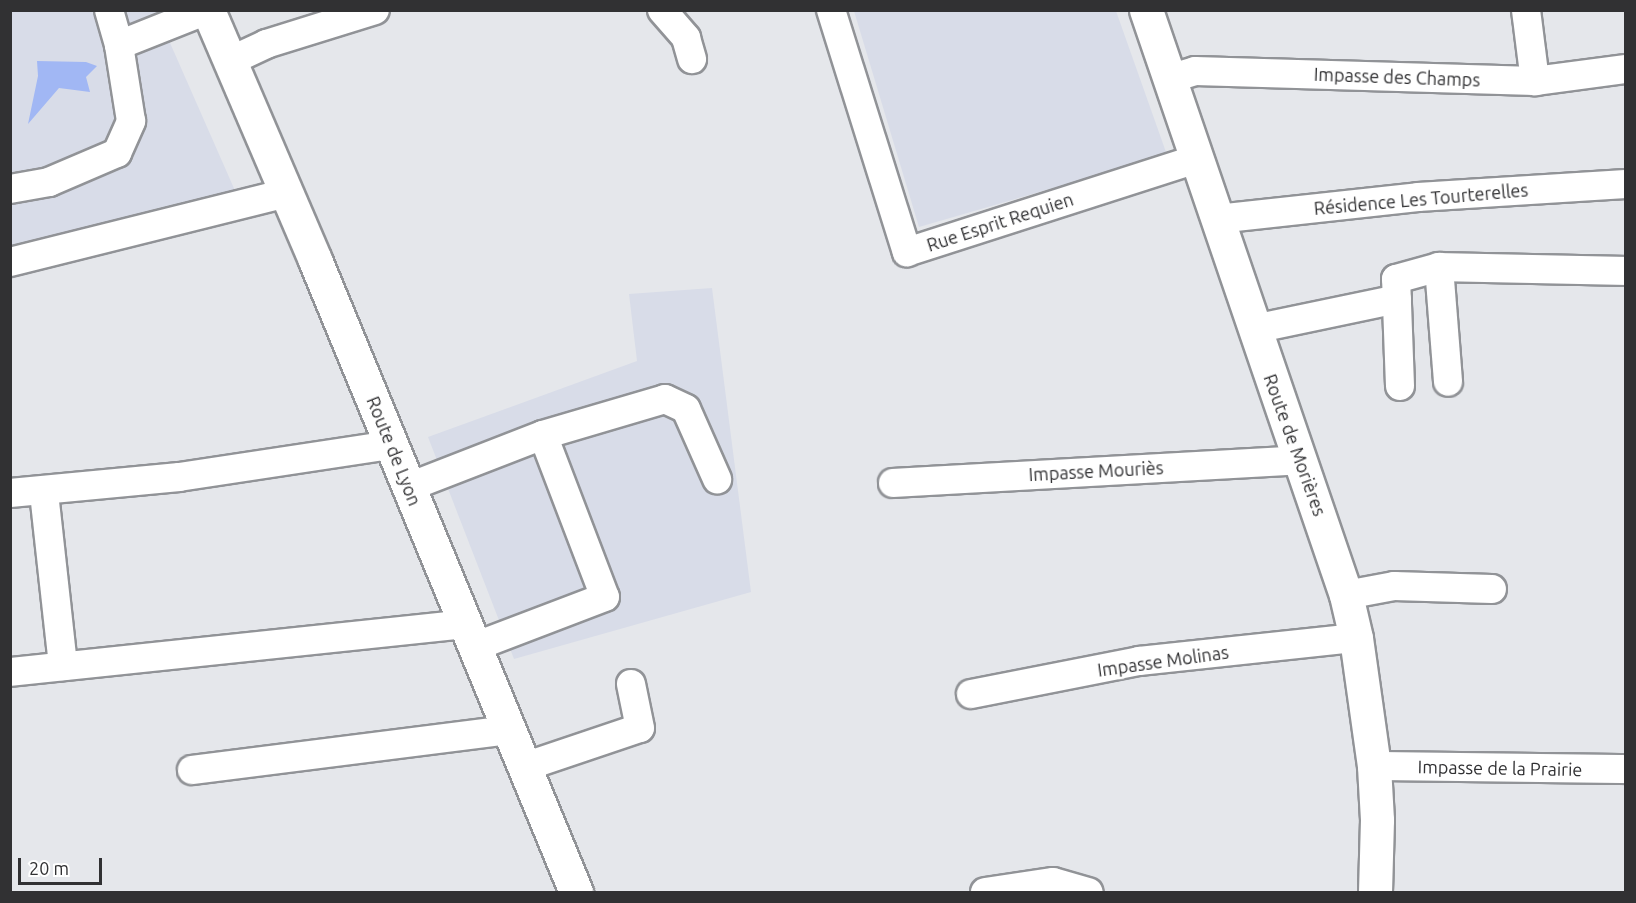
<!DOCTYPE html>
<html>
<head>
<meta charset="utf-8">
<style>
	body { margin:0 }
	#map { position:relative; width:1636px; height:903px; overflow:hidden; background:#e5e7eb; font-family:Ubuntu,sans-serif }
	div>[style] { position:absolute }
	.built>* { inset:0; background:#d8dce8 }
	.green>* { inset:0; background:#a1b7f4 }
	.roads { filter:drop-shadow(2px 0 #919397) drop-shadow(-2px 0 #919397) drop-shadow(0 2px #919397) drop-shadow(0 -2px #919397) }
	.minor>* { height:28px; margin:-14px; padding:0 14px; transform-origin:14px; border-radius:14px; background:#fff }
	.major>* { height:33px; margin:-16.5px; padding:0 16.5px; transform-origin:16.5px; border-radius:16.5px; background:#fff }
	span { translate:-50% -50%; white-space:nowrap; text-align:center; line-height:1.15; -webkit-text-stroke:4.5px #fff; paint-order:stroke }
	.street-label { font-size:18px; color:#313133 }
	.frame { position:absolute; inset:0; border:12px solid #313133; pointer-events:none }
	.scale { position:absolute; left:18px; top:858px; width:84px; height:27px; box-sizing:border-box; border:3px solid #313133; border-top:0; padding-left:8px; font-size:18px; line-height:21px; white-space:nowrap; color:#313133; -webkit-text-stroke:4px #fff; paint-order:stroke }
</style>
</head>
<body>
<div id="map">
	<div class="built">
		<div style="clip-path:polygon(10px 11px,156px 11px,240px 202px,11px 256px)"></div>
		<div style="clip-path:polygon(854px 11px,1116px 11px,1167px 155px,919px 227px)"></div>
		<div style="clip-path:polygon(712px 288px,751px 592px,514px 659px,428px 437px,637px 361px,629px 294px)"></div>
	</div>
	<div class="green">
		<div style="clip-path:polygon(37px 61px,86px 62px,97px 66px,86px 77px,90px 92px,59px 88px,28px 124px,38px 76px)"></div>
	</div>
	<div class="roads">
		<div class="minor">
			<div style="left:662px;top:10px;width:37px;rotate:49deg"></div>
			<div style="left:686px;top:38px;width:22px;rotate:74deg"></div>
			<div style="left:831px;top:10px;width:254px;rotate:72.6deg"></div>
			<div style="left:907px;top:252px;width:304px;rotate:-17.8deg"></div>
			<div style="left:1526px;top:10px;width:72px;rotate:82.8deg"></div>
			<div style="left:119px;top:45px;width:95px;rotate:-21.7deg"></div>
			<div style="left:230px;top:61px;width:40px;rotate:-25deg"></div>
			<div style="left:266px;top:44px;width:114px;rotate:-17.3deg"></div>
			<div style="left:1169px;top:79px;width:27px;rotate:-17deg"></div>
			<div style="left:1195px;top:71px;width:340px;rotate:1.7deg"></div>
			<div style="left:1535px;top:81px;width:92px;rotate:-7.5deg"></div>
			<div style="left:10px;top:189px;width:40px;rotate:-10deg"></div>
			<div style="left:49px;top:182px;width:74px;rotate:-23.1deg"></div>
			<div style="left:117px;top:153px;width:35px;rotate:-66deg"></div>
			<div style="left:131px;top:121px;width:77px;rotate:-99deg"></div>
			<div style="left:119px;top:45px;width:36px;rotate:-106deg"></div>
			<div style="left:1217px;top:219px;width:202px;rotate:-6.2deg"></div>
			<div style="left:1418px;top:197px;width:208px;rotate:-3.6deg"></div>
			<div style="left:10px;top:262px;width:284px;rotate:-14deg"></div>
			<div style="left:1439px;top:267px;width:115px;rotate:85.5deg"></div>
			<div style="left:1254px;top:329px;width:146px;rotate:-11.8deg"></div>
			<div style="left:1400px;top:386px;width:107px;rotate:-92.1deg"></div>
			<div style="left:1396px;top:279px;width:45px;rotate:-15.6deg"></div>
			<div style="left:1439px;top:267px;width:187px;rotate:1.2deg"></div>
			<div style="left:543px;top:435px;width:127px;rotate:-16.4deg"></div>
			<div style="left:665px;top:399px;width:23px;rotate:25deg"></div>
			<div style="left:686px;top:409px;width:77px;rotate:66.1deg"></div>
			<div style="left:893px;top:483px;width:407px;rotate:-3.2deg"></div>
			<div style="left:409px;top:487px;width:144px;rotate:-21.2deg"></div>
			<div style="left:543px;top:435px;width:173px;rotate:69.1deg"></div>
			<div style="left:605px;top:597px;width:140px;rotate:159.1deg"></div>
			<div style="left:10px;top:493px;width:170px;rotate:-5.4deg"></div>
			<div style="left:179px;top:477px;width:214px;rotate:-8.6deg"></div>
			<div style="left:45px;top:502px;width:165px;rotate:83.7deg"></div>
			<div style="left:1346px;top:595px;width:49px;rotate:-10.6deg"></div>
			<div style="left:1394px;top:586px;width:98px;rotate:1.8deg"></div>
			<div style="left:10px;top:672px;width:458px;rotate:-6deg"></div>
			<div style="left:971px;top:694px;width:171px;rotate:-11.1deg"></div>
			<div style="left:1139px;top:661px;width:218px;rotate:-6.1deg"></div>
			<div style="left:1374px;top:766px;width:252px;rotate:0.7deg"></div>
			<div style="left:524px;top:767px;width:122px;rotate:-18.6deg"></div>
			<div style="left:640px;top:728px;width:45px;rotate:-101.6deg"></div>
			<div style="left:192px;top:770px;width:319px;rotate:-7.2deg"></div>
			<div style="left:985px;top:892px;width:69px;rotate:-8.4deg"></div>
			<div style="left:1053px;top:882px;width:37px;rotate:16deg"></div>
		</div>
		<div class="major">
			<div style="left:208px;top:10px;width:272px;rotate:66.8deg"></div>
			<div style="left:315px;top:260px;width:684px;rotate:67.56deg"></div>
			<div style="left:1146px;top:10px;width:618px;rotate:71.13deg"></div>
			<div style="left:1346px;top:595px;width:44px;rotate:76.9deg"></div>
			<div style="left:1356px;top:638px;width:129px;rotate:82deg"></div>
			<div style="left:1374px;top:766px;width:54px;rotate:86.8deg"></div>
			<div style="left:1377px;top:820px;width:72px;rotate:91.6deg"></div>
		</div>
	</div>
	<div class="street-label">
		<span style="left:1397px;top:77px;rotate:2deg">Impasse des Champs</span>
		<span style="left:1421px;top:199px;rotate:-5deg">Résidence Les Tourterelles</span>
		<span style="left:1000px;top:222px;rotate:-18deg">Rue Esprit Requien</span>
		<span style="left:1295px;top:445px;rotate:70deg">Route de Morières</span>
		<span style="left:394px;top:451px;rotate:68deg">Route de Lyon</span>
		<span style="left:1096px;top:471px;rotate:-3deg">Impasse Mouriès</span>
		<span style="left:1163px;top:661px;rotate:-8deg">Impasse Molinas</span>
		<span style="left:1500px;top:768px;rotate:1deg">Impasse de la Prairie</span>
	</div>
	<div class="frame"></div>
	<div class="scale">20 m</div>
</div>
</body>
</html>
